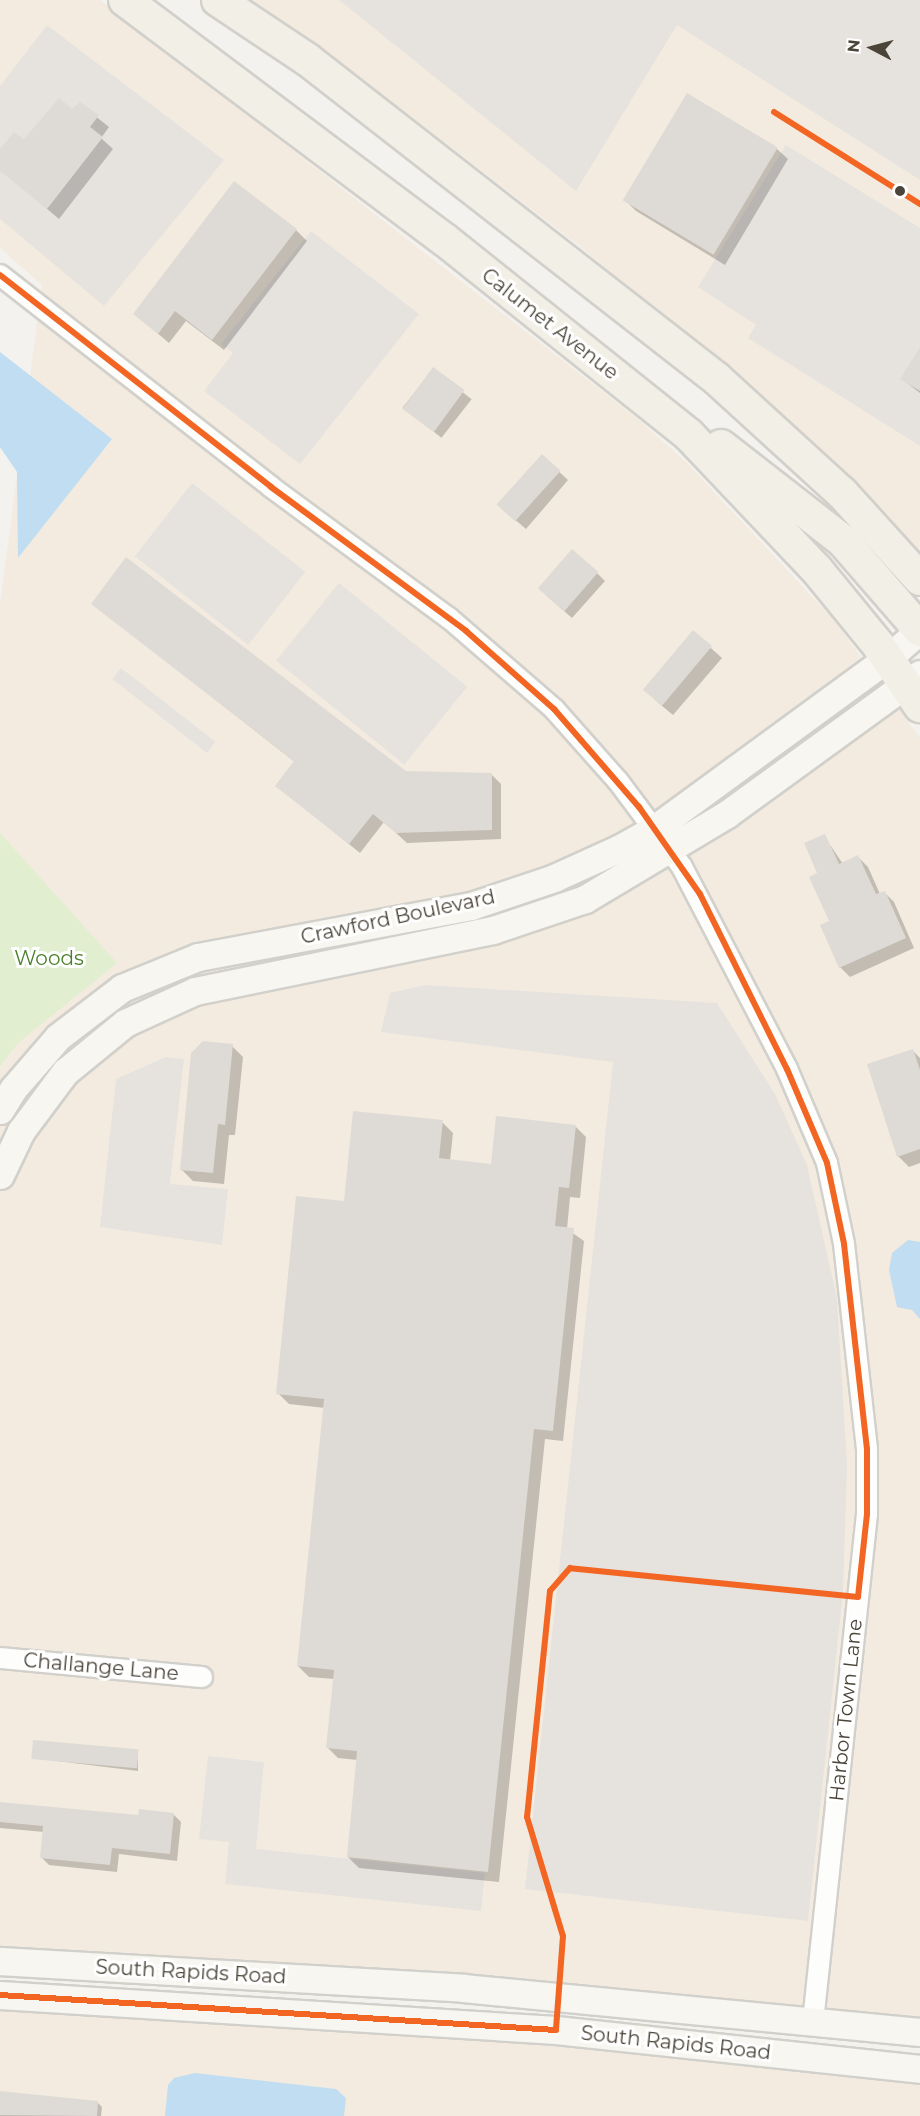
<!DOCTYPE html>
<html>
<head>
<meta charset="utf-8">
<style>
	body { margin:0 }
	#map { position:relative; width:920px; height:2116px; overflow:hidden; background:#f4f2ee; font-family:Montserrat,sans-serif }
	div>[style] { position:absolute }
	.commercial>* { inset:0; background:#f3ebdf }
	.green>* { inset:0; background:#e1eecf }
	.parking>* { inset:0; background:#e6e3df; transform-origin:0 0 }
	.water>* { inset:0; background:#c0ddf1 }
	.shadow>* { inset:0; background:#0003; transform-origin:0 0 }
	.building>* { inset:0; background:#dedbd6; transform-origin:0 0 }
	.roads { filter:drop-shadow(2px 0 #d2d0cb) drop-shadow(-2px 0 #d2d0cb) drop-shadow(0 2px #d2d0cb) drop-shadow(0 -2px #d2d0cb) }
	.street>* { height:20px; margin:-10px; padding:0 10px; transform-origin:10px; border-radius:10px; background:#fdfdfc }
	.secondary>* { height:27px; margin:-13.5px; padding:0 13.5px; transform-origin:13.5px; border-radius:13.5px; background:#f7f6f1 }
	.primary>* { height:32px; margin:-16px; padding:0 16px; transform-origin:16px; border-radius:16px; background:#f2efe6 }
	.bus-1>* { height:6px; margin:-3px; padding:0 3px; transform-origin:3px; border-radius:3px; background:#f26522 }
	.dots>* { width:16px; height:16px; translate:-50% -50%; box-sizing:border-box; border:3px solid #fff; border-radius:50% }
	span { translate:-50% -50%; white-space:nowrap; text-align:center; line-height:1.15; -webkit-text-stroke:6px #fff; paint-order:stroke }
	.street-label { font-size:20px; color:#4b4439 }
	.park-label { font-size:20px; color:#4a7f2a }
	.north { position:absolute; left:842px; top:18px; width:60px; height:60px; -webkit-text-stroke:4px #fff; paint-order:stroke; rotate:276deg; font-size:16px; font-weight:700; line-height:24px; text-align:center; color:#4b4439 }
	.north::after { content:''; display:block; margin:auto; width:21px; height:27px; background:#4b4439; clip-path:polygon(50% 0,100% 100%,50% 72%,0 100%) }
</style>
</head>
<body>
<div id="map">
	<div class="commercial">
		<div style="clip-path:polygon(0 0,100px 0,638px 419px,688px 464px,834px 620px,920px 738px,920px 2023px,0 1952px,0 604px,42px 285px,0 248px)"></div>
		<div style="clip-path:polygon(244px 0,920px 0,920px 559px,826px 454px,583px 249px,442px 140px)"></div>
		<div style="clip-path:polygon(0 2010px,480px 2039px,920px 2081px,920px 2116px,0 2116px)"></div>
	</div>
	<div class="green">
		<div style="clip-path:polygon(0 833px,117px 963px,18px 1043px,0 1066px)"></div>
	</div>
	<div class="parking">
		<div style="clip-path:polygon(339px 0,920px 0,920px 180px,677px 25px,576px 191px)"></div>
		<div style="clip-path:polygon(47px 25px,224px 160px,104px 306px,0 219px,0 86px)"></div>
		<div style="clip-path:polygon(786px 145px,920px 228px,920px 446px,748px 338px,756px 325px,698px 287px)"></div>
		<div style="clip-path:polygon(311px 231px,419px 314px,300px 464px,204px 391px,233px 353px,221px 344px)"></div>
		<div style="left:192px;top:483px;width:144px;height:93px;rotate:38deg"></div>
		<div style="left:339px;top:583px;width:165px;height:100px;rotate:39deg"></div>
		<div style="left:121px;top:668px;width:120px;height:14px;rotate:38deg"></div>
		<div style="clip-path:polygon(426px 985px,717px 1003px,775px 1094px,807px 1165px,837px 1298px,847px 1466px,843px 1592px,808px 1921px,525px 1889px,613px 1062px,381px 1032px,390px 993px)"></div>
		<div style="clip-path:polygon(166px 1057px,184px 1059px,170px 1184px,228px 1189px,222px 1245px,100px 1227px,116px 1079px)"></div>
		<div style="clip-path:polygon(208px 1756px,264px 1762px,256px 1849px,485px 1873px,481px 1911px,225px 1884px,229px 1842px,199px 1839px)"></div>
	</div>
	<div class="water">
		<div style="clip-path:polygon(0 352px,112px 439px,18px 558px,17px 472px,0 447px)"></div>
		<div style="clip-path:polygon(908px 1240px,920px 1242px,920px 1319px,912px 1310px,897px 1307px,889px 1270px,892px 1253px)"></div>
		<div style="clip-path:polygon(195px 2073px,336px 2089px,346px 2098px,344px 2116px,165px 2116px,168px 2085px,174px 2078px)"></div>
	</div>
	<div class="shadow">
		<div style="clip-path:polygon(688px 95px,777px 149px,788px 159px,725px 265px,636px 211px,625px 200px)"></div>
		<div style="clip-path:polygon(80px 104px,109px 127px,101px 138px,113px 149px,59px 219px,0 169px,0 151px,25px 141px)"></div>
		<div style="clip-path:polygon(296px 230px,307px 241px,224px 350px,186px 321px,169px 343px,135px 314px)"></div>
		<div style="clip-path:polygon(920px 350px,920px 393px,902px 379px)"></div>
		<div style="left:433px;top:369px;width:49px;height:49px;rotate:38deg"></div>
		<div style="clip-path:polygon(542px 456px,568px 480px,526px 529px,507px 513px)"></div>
		<div style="clip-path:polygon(597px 573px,605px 581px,572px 618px,547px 596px)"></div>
		<div style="clip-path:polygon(93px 604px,405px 773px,491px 774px,501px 784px,501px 839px,407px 843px,384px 822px,360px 853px,277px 786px,295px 762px)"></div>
		<div style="clip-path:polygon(693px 632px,722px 658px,673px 715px,655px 700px)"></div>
		<div style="clip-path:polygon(824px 836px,843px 864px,858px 857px,868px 867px,880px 894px,884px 892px,894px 902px,914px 948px,850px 977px,840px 967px,819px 874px)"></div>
		<div style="clip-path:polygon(232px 1046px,243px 1057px,235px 1135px,229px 1135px,224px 1184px,193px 1181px,182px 1170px)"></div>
		<div style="clip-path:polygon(913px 1051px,920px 1058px,920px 1163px,909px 1167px,898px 1156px)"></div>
		<div style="clip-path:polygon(442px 1122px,453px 1133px,450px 1161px,492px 1165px,575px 1126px,586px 1137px,580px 1198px,570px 1197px,567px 1229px,584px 1241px,563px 1441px,545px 1439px,499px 1882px,359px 1868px,348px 1857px,358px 1760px,338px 1758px,327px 1747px,334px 1679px,309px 1677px,298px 1666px,325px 1408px,289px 1404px,278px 1393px,346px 1203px)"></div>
		<div style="clip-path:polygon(138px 1752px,138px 1771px,32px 1758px)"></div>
		<div style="clip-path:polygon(0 1804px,139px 1817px,174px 1815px,181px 1822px,177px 1861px,119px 1854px,117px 1872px,49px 1865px,41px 1857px,44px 1832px,0 1828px)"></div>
		<div style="clip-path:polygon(0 2092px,98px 2103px,102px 2107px,101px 2116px,0 2116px)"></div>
	</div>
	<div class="building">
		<div style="left:687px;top:93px;width:106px;height:125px;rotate:31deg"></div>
		<div style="clip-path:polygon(59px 98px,72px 109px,80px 102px,99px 115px,90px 127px,103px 137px,47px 209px,0 171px,0 149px,14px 132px,24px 139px)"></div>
		<div style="clip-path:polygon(234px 181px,297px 229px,212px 340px,175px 311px,158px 334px,133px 314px)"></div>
		<div style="clip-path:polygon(920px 347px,920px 391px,900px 379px)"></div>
		<div style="left:433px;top:367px;width:39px;height:52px;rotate:36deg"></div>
		<div style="left:542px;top:454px;width:25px;height:68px;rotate:42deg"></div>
		<div style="left:572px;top:549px;width:35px;height:52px;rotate:41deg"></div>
		<div style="clip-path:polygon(126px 557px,406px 771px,492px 773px,492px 830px,396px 833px,373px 814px,349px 844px,275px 786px,294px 761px,91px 604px)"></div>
		<div style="left:693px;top:630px;width:25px;height:78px;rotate:40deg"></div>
		<div style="clip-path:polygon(825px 834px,839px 864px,858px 855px,876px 894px,885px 891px,906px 938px,839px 968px,820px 925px,829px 921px,809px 877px,817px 873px,804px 843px)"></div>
		<div style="clip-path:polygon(203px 1041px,233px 1044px,225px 1125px,218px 1124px,213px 1173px,180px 1170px,191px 1053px)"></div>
		<div style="clip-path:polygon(913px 1049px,920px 1070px,920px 1149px,897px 1157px,867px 1064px)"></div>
		<div style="clip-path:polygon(353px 1111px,443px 1120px,439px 1158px,491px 1164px,496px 1116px,576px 1125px,569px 1188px,559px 1187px,555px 1226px,574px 1228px,553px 1431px,534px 1429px,488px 1872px,347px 1857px,357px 1751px,326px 1748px,334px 1670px,297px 1666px,324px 1399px,276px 1394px,296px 1196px,344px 1201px)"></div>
		<div style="left:33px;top:1740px;width:106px;height:19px;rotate:5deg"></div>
		<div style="clip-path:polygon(0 1802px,138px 1815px,139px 1809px,174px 1813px,170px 1854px,112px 1848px,110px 1865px,40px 1858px,43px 1826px,0 1822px)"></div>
		<div style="clip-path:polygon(0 2091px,98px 2101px,97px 2116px,0 2115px)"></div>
	</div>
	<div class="roads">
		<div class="street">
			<div style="left:0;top:275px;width:344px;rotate:38deg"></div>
			<div style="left:271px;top:487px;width:221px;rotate:36.4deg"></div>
			<div style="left:449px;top:618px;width:139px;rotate:40.9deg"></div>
			<div style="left:554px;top:709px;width:96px;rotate:48.4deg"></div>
			<div style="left:618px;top:781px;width:107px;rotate:53.3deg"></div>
			<div style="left:682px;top:867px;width:228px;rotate:62.5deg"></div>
			<div style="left:787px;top:1069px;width:102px;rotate:66.9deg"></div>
			<div style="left:827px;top:1163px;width:83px;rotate:78.1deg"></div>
			<div style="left:844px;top:1244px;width:206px;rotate:83.6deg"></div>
			<div style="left:867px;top:1449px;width:65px;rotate:90deg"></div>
			<div style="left:867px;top:1514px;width:511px;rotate:96.07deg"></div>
			<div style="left:0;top:1658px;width:203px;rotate:5.4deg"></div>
		</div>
		<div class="secondary">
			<div style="left:0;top:1110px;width:25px;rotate:-58deg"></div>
			<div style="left:13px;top:1089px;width:69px;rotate:-49.1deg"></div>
			<div style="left:58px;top:1037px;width:81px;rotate:-37.4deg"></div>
			<div style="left:122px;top:988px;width:82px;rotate:-22.2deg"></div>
			<div style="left:198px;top:957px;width:278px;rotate:-10.6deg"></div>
			<div style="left:471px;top:906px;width:88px;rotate:-18.6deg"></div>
			<div style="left:554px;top:878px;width:72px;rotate:-24.4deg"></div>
			<div style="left:620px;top:848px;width:39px;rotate:-29deg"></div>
			<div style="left:654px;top:829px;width:290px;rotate:-36.2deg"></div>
			<div style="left:888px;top:658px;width:43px;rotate:-41.2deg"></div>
			<div style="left:0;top:1175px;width:49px;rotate:-64.5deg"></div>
			<div style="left:21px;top:1131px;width:74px;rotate:-53.3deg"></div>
			<div style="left:65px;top:1072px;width:77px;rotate:-39.2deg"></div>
			<div style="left:125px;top:1023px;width:77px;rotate:-24.6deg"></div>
			<div style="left:195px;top:991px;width:304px;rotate:-11.6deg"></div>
			<div style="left:493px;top:930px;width:97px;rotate:-18.6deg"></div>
			<div style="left:585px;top:899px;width:165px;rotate:-30.9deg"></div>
			<div style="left:727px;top:814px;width:238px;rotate:-36deg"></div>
			<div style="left:0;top:1961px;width:464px;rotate:3.3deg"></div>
			<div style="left:463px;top:1988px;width:459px;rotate:5.5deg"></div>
			<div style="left:0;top:1995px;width:557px;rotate:3.6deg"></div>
			<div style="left:556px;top:2030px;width:366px;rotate:6.1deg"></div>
		</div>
		<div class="primary">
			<div style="left:125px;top:0;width:400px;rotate:36.9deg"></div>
			<div style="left:445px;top:240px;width:312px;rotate:38.6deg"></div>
			<div style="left:689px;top:435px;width:186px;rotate:46.5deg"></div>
			<div style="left:817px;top:570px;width:98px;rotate:50.8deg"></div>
			<div style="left:879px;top:646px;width:73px;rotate:55.7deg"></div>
			<div style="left:218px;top:0;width:108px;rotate:33.7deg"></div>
			<div style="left:308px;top:60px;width:519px;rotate:37.95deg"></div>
			<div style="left:717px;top:379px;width:169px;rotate:42.4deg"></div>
			<div style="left:842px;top:493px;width:116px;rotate:47.8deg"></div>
			<div style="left:721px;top:446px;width:155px;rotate:37.9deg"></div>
			<div style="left:843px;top:541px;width:118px;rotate:49.1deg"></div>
		</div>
	</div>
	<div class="bus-1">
		<div style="left:774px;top:112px;width:173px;rotate:32.2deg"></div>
		<div style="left:0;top:275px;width:344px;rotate:38deg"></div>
		<div style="left:271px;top:487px;width:242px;rotate:36.4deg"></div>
		<div style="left:466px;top:631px;width:118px;rotate:41.6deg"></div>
		<div style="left:554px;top:709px;width:130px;rotate:49.1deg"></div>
		<div style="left:639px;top:807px;width:106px;rotate:55deg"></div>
		<div style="left:700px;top:894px;width:195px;rotate:63.6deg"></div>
		<div style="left:787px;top:1069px;width:102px;rotate:66.9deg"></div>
		<div style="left:827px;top:1163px;width:83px;rotate:78.1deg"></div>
		<div style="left:844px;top:1244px;width:206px;rotate:83.6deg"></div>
		<div style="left:867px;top:1449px;width:65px;rotate:90deg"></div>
		<div style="left:867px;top:1514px;width:83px;rotate:96.2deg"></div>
		<div style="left:858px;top:1597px;width:289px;rotate:-174.3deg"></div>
		<div style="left:570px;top:1568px;width:30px;rotate:131deg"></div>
		<div style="left:550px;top:1591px;width:227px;rotate:95.8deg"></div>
		<div style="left:527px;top:1817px;width:124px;rotate:73.2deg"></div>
		<div style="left:563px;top:1936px;width:94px;rotate:94.3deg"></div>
		<div style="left:556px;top:2030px;width:557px;rotate:-176.4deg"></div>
	</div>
	<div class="dots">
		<div style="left:900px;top:191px;background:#4b4439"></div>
	</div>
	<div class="street-label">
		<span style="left:550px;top:324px;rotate:38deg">Calumet Avenue</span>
		<span style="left:398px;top:917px;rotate:-12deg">Crawford Boulevard</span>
		<span style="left:101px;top:1667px;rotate:5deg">Challange Lane</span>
		<span style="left:846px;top:1710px;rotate:-84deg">Harbor Town Lane</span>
		<span style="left:191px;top:1972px;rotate:3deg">South Rapids Road</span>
		<span style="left:676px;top:2043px;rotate:6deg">South Rapids Road</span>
	</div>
	<div class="park-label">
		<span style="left:49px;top:958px">Woods</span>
	</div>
	<div class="north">N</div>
</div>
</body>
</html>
